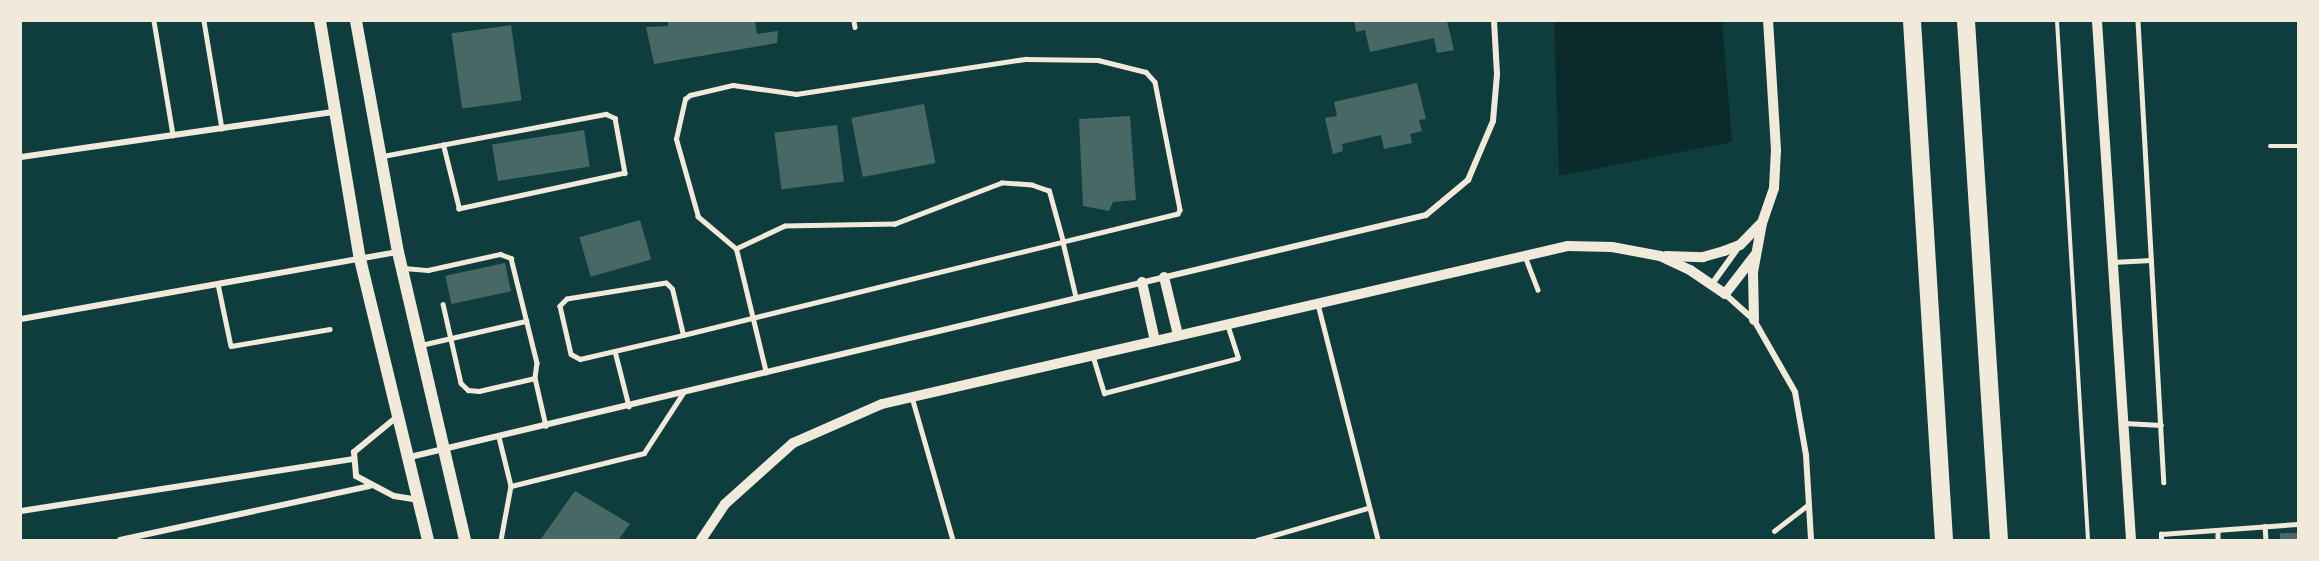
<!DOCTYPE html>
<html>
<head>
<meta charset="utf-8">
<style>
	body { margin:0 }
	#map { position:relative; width:2319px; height:561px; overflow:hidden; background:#0f3d3e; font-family:Signika,sans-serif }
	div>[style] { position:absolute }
	.water>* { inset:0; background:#0a2a2b }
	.building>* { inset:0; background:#486865; transform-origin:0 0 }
	.path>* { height:4px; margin:-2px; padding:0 2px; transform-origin:2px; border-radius:2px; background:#f1e9da }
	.service>* { height:4.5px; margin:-2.25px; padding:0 2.25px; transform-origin:2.25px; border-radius:2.25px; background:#f1e9da }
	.minor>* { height:6px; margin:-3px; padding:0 3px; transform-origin:3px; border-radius:3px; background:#f1e9da }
	.tertiary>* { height:10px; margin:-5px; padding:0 5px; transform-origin:5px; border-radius:5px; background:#f1e9da }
	.secondary>* { height:12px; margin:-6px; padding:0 6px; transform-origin:6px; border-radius:6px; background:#f1e9da }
	.motorway>* { height:18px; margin:-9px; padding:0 9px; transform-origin:9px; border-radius:9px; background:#f1e9da }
	span { translate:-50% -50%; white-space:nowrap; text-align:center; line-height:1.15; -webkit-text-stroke:6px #f1e9da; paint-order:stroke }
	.frame { position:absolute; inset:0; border:22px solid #f1e9da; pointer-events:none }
</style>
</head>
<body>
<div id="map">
	<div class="water">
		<div style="clip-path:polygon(1554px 21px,1722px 21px,1732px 142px,1559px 176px)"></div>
	</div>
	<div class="building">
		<div style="clip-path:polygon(668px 21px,755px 21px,757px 34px,778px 31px,777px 43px,654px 64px,646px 27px,668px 26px)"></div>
		<div style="clip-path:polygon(1354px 21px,1447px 21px,1454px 50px,1437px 53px,1434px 38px,1370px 52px,1365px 30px,1356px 32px)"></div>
		<div style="left:511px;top:25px;width:76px;height:60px;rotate:82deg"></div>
		<div style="clip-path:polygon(1417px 83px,1426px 119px,1419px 120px,1422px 131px,1410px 134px,1412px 143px,1384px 149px,1381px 135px,1342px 144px,1343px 151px,1333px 154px,1325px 118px,1337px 116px,1334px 102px)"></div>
		<div style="left:924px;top:104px;width:60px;height:74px;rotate:79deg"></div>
		<div style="clip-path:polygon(1130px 116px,1136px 200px,1113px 202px,1109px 211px,1083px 206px,1079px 119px)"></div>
		<div style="left:837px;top:125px;width:57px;height:63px;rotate:83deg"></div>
		<div style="left:584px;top:130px;width:37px;height:93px;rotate:81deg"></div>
		<div style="left:640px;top:220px;width:41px;height:63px;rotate:74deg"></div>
		<div style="left:505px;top:263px;width:29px;height:61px;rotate:78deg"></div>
		<div style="clip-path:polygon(575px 491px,630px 524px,618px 540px,540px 540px)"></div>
		<div style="left:2280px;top:533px;width:17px;height:7px"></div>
	</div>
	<div class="path">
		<div style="left:2057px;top:21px;width:520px;rotate:86.58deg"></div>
	</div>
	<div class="service">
		<div style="left:154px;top:21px;width:116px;rotate:80.5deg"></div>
		<div style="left:204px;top:21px;width:109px;rotate:80.5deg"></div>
		<div style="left:854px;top:21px;width:6px;rotate:81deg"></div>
		<div style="left:2138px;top:21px;width:462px;rotate:86.8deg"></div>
		<div style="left:2270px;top:146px;width:28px"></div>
		<div style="left:383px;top:156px;width:227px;rotate:-10.7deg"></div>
		<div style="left:606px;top:114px;width:10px;rotate:24deg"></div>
		<div style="left:615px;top:118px;width:56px;rotate:79.7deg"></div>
		<div style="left:625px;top:173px;width:170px;rotate:167.8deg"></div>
		<div style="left:459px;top:209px;width:66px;rotate:-104deg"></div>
		<div style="left:1525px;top:256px;width:36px;rotate:69deg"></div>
		<div style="left:2112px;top:262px;width:39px;rotate:-3deg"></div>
		<div style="left:404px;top:268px;width:24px;rotate:5deg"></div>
		<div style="left:428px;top:270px;width:74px;rotate:-12.5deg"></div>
		<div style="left:500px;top:254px;width:12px;rotate:20deg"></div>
		<div style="left:511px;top:258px;width:108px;rotate:76.1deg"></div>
		<div style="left:537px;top:363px;width:15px;rotate:98deg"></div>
		<div style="left:535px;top:378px;width:49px;rotate:77.1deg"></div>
		<div style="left:218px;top:284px;width:63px;rotate:78.2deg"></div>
		<div style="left:231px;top:346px;width:100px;rotate:-9.7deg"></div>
		<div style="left:443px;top:304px;width:81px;rotate:77.2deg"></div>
		<div style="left:461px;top:383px;width:10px;rotate:45deg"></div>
		<div style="left:468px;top:390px;width:11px;rotate:5deg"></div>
		<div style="left:479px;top:391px;width:57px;rotate:-13.1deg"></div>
		<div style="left:1318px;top:304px;width:244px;rotate:75.7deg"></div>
		<div style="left:683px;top:335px;width:47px;rotate:-103.4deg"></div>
		<div style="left:672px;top:289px;width:8px;rotate:-135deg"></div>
		<div style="left:666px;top:283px;width:100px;rotate:170.8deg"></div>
		<div style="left:567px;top:299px;width:10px;rotate:135deg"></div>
		<div style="left:560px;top:306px;width:49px;rotate:77.1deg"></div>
		<div style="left:571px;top:354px;width:10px;rotate:29deg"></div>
		<div style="left:580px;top:359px;width:106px;rotate:-13.1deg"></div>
		<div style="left:683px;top:335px;width:391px;rotate:-13.8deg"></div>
		<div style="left:1063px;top:242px;width:53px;rotate:-105.4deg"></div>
		<div style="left:1049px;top:191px;width:18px;rotate:-161deg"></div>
		<div style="left:1032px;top:185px;width:30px;rotate:-176deg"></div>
		<div style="left:1002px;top:183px;width:115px;rotate:159deg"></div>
		<div style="left:895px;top:224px;width:110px;rotate:179deg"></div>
		<div style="left:785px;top:226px;width:54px;rotate:154.9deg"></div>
		<div style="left:421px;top:345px;width:108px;rotate:-12.9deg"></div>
		<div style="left:615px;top:351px;width:57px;rotate:75.7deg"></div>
		<div style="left:1093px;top:356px;width:39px;rotate:73deg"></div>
		<div style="left:1104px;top:393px;width:138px;rotate:-14.6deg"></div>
		<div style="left:1238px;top:358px;width:36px;rotate:-108deg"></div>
		<div style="left:766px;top:373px;width:128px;rotate:-103.6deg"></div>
		<div style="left:736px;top:249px;width:50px;rotate:-139.9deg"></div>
		<div style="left:698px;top:217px;width:81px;rotate:-105.8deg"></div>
		<div style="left:676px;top:139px;width:41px;rotate:-77.3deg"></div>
		<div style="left:685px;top:99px;width:6px;rotate:-39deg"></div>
		<div style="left:690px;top:95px;width:44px;rotate:-13.1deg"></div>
		<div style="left:733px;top:85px;width:64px;rotate:8.1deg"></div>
		<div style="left:796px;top:94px;width:233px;rotate:-8.7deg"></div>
		<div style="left:1026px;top:59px;width:72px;rotate:0.8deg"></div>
		<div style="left:1098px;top:60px;width:49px;rotate:14deg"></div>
		<div style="left:1146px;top:72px;width:13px;rotate:48deg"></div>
		<div style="left:1155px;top:82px;width:130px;rotate:78.9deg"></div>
		<div style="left:1180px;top:210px;width:4px;rotate:117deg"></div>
		<div style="left:1178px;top:214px;width:118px;rotate:166.3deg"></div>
		<div style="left:1063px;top:242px;width:57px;rotate:76.7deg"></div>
		<div style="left:912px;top:397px;width:149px;rotate:74deg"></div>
		<div style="left:2124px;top:423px;width:37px;rotate:3deg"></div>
		<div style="left:499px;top:437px;width:50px;rotate:76.2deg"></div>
		<div style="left:511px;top:486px;width:55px;rotate:100.5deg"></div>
		<div style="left:511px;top:486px;width:137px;rotate:-13.9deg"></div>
		<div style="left:644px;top:453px;width:72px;rotate:-57deg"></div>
		<div style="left:2265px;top:526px;width:14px;rotate:86deg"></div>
		<div style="left:2218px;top:530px;width:10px;rotate:90deg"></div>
		<div style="left:1774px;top:531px;width:44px;rotate:-37.6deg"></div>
		<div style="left:1257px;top:540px;width:116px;rotate:-16.1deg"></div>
		<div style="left:2161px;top:540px;width:6px;rotate:-90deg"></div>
		<div style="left:2161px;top:534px;width:137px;rotate:-4.2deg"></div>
	</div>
	<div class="minor">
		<div style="left:21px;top:157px;width:317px;rotate:-8.2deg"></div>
		<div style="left:1712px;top:284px;width:44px;rotate:-54.2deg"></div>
		<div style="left:1725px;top:294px;width:39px;rotate:42deg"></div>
		<div style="left:1754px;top:320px;width:83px;rotate:60.3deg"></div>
		<div style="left:1795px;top:392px;width:64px;rotate:80.1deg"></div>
		<div style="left:1806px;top:455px;width:85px;rotate:86.6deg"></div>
		<div style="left:21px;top:319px;width:383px;rotate:-10.1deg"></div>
		<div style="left:398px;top:416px;width:57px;rotate:140.7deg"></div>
		<div style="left:354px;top:452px;width:24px;rotate:85deg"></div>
		<div style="left:356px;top:476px;width:43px;rotate:27.8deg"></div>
		<div style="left:394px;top:496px;width:24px;rotate:9deg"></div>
		<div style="left:410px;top:457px;width:1044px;rotate:-13.4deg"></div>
		<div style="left:1426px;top:215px;width:55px;rotate:-39.8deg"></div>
		<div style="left:1468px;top:180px;width:64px;rotate:-67deg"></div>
		<div style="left:1493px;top:121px;width:47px;rotate:-85.1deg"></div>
		<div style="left:1497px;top:74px;width:53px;rotate:-93.2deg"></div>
		<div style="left:21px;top:511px;width:337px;rotate:-8.9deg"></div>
		<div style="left:120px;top:540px;width:255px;rotate:-12.2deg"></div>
	</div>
	<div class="tertiary">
		<div style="left:2097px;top:21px;width:520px;rotate:86.25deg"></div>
		<div style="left:1666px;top:256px;width:37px;rotate:2deg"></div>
		<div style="left:1703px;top:257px;width:22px;rotate:-16deg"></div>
		<div style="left:1724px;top:251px;width:17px;rotate:-21deg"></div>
		<div style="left:1740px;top:245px;width:30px;rotate:-46deg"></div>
		<div style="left:1164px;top:277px;width:60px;rotate:76.4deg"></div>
		<div style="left:1142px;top:282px;width:60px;rotate:77.6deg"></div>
		<div style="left:1754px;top:320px;width:48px;rotate:-91.2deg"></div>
		<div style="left:1753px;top:272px;width:50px;rotate:-79.6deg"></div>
		<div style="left:1762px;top:223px;width:37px;rotate:-71deg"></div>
		<div style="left:1774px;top:188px;width:38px;rotate:-87deg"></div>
		<div style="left:1776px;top:150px;width:129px;rotate:-93.5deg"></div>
		<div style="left:701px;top:540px;width:43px;rotate:-56.3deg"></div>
		<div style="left:725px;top:504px;width:91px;rotate:-41.9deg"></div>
		<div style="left:793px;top:443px;width:97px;rotate:-23.7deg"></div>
		<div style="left:882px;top:404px;width:704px;rotate:-12.97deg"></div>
		<div style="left:1568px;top:246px;width:44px;rotate:1.3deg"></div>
		<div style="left:1612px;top:247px;width:49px;rotate:10.6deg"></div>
		<div style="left:1660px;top:256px;width:33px;rotate:25deg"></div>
		<div style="left:1690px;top:270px;width:42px;rotate:34.4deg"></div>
		<div style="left:1725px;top:294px;width:49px;rotate:-52.4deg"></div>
	</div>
	<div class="secondary">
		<div style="left:320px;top:21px;width:241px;rotate:80.5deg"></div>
		<div style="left:360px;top:259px;width:289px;rotate:76.4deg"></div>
		<div style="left:356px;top:21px;width:235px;rotate:79.7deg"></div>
		<div style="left:398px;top:252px;width:296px;rotate:76.9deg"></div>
	</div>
	<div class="motorway">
		<div style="left:1912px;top:21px;width:520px;rotate:86.47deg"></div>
		<div style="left:1966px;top:21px;width:520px;rotate:86.36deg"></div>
	</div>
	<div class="frame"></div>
</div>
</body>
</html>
